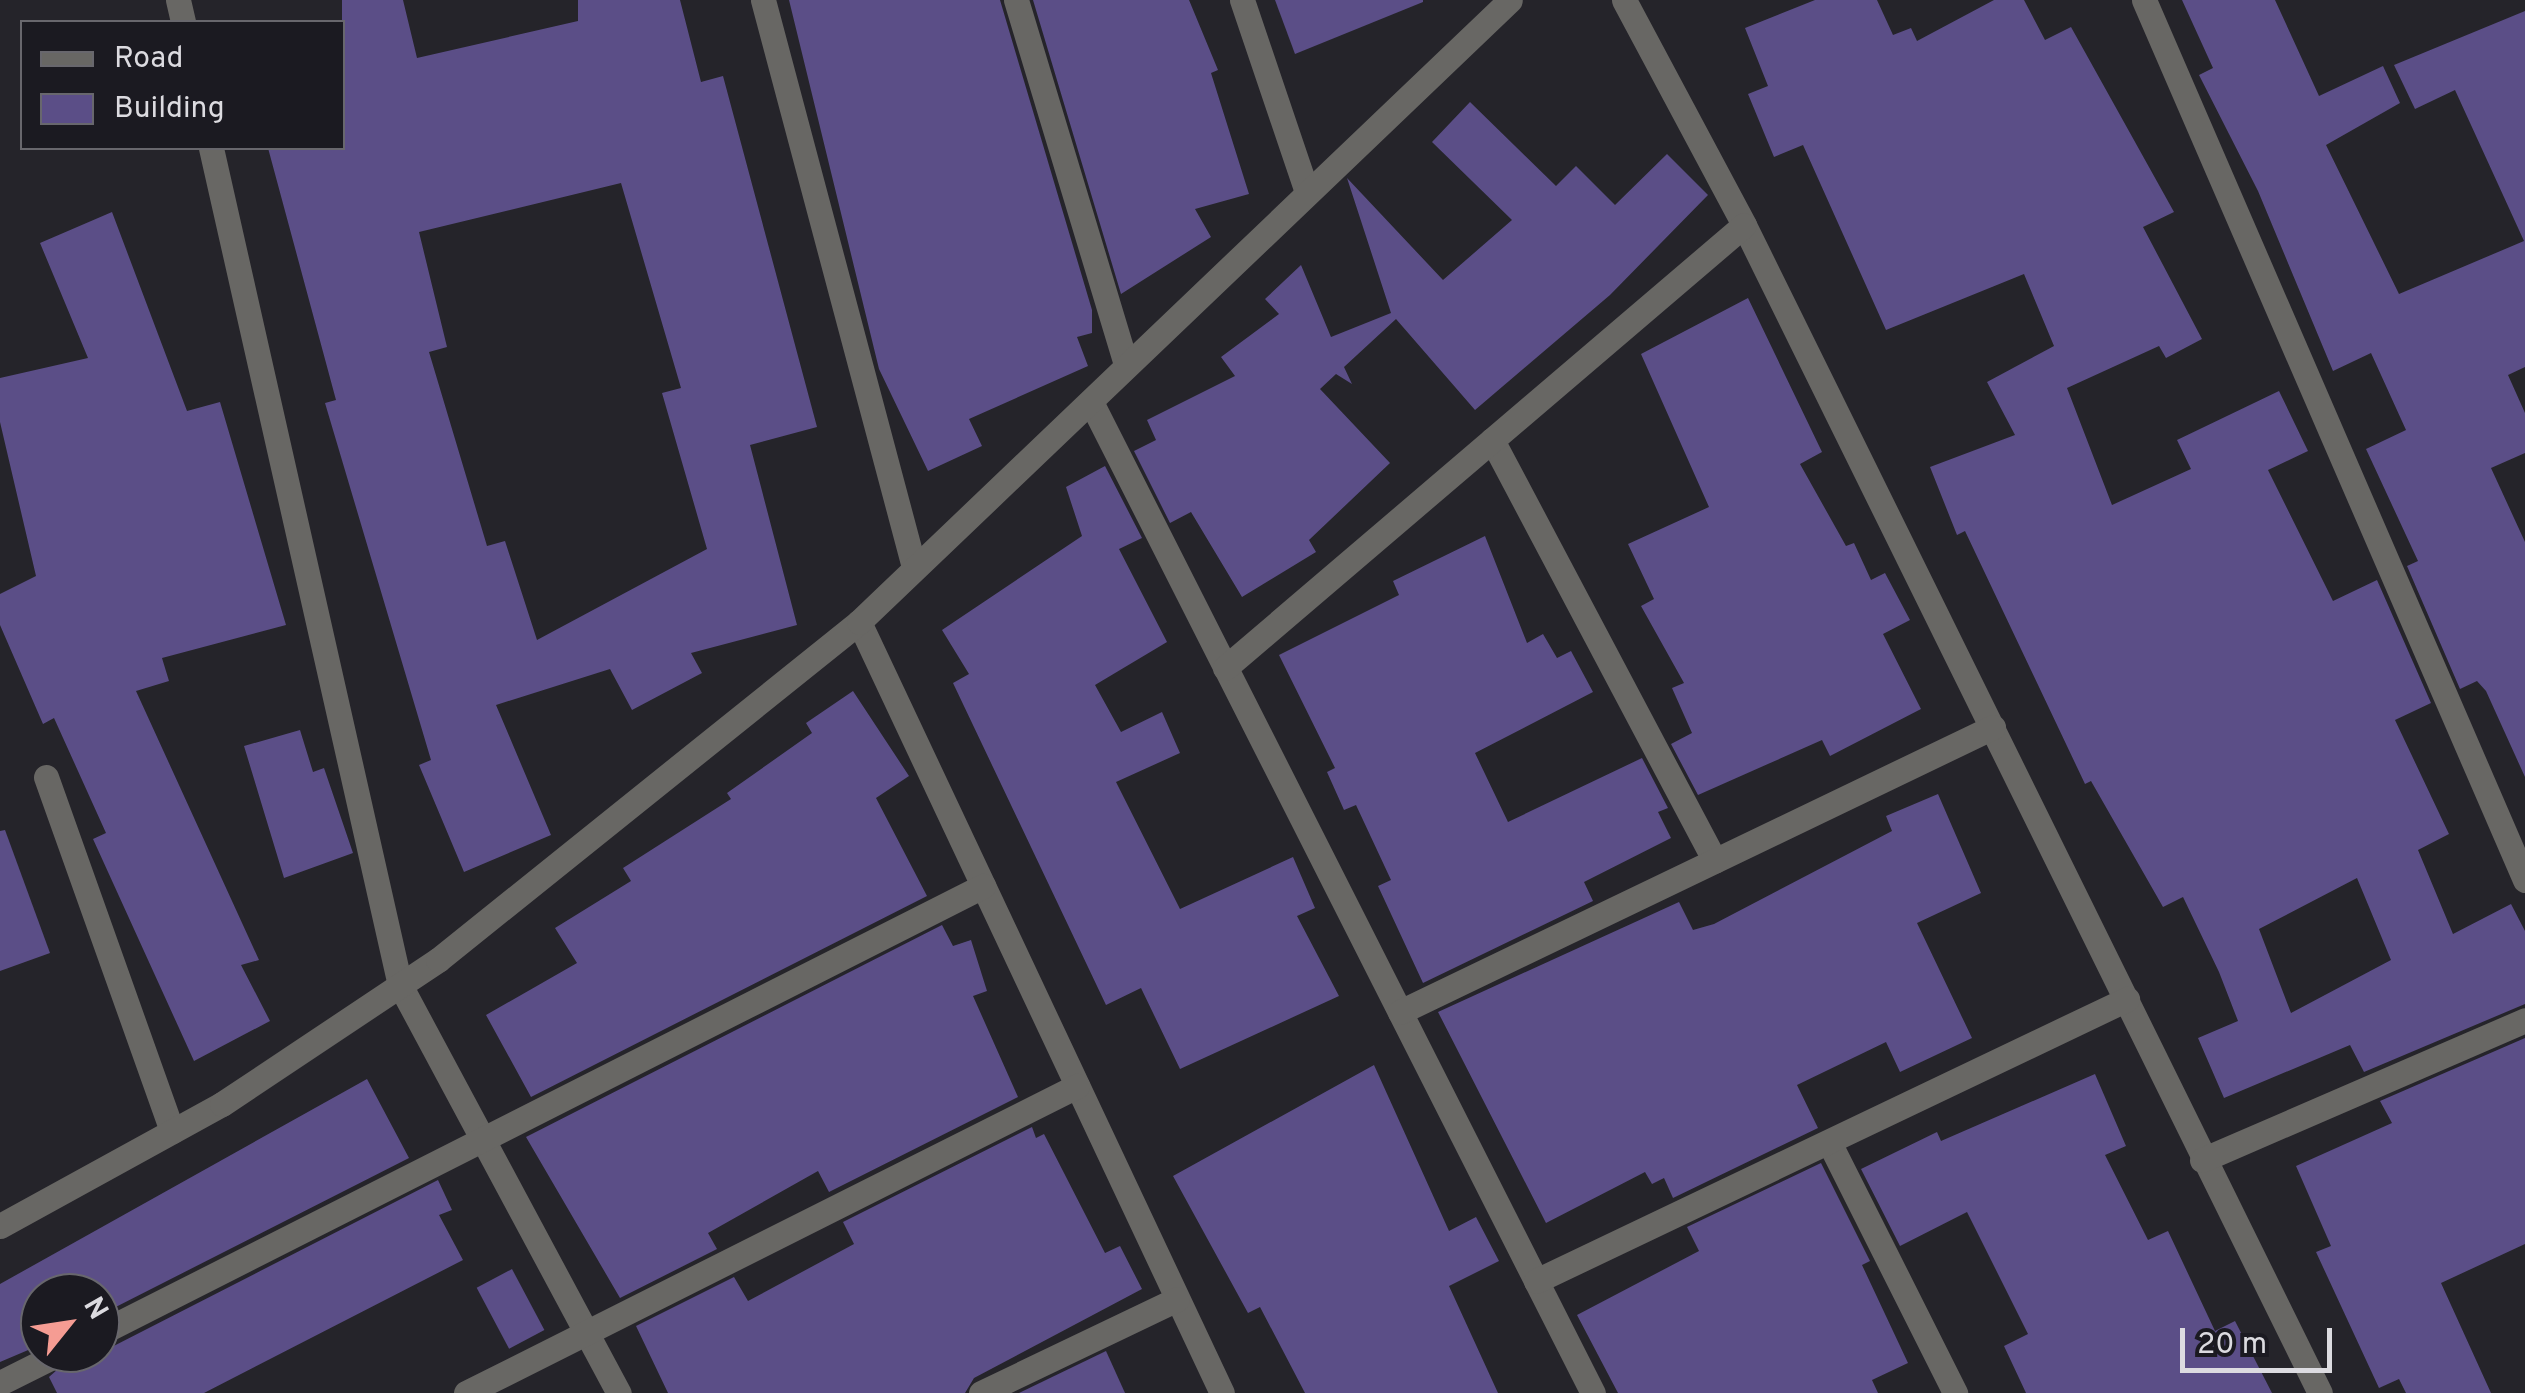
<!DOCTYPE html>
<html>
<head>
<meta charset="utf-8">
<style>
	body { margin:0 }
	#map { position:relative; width:2525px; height:1393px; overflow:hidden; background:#25242a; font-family:Overpass,sans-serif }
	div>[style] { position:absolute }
	.building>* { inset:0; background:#5b4e87; transform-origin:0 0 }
	.minor>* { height:25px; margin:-12.5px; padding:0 12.5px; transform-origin:12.5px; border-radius:12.5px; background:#686764 }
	span { translate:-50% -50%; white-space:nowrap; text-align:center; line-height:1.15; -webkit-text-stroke:8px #1b1a21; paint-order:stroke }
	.legend { position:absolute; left:20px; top:20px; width:325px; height:130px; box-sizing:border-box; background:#1b1a21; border:2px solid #68676d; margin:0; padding:12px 18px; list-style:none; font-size:30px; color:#dcdbe0 }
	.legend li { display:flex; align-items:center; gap:20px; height:50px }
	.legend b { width:50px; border:2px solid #68676d }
	.north { position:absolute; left:20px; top:1273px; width:100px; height:100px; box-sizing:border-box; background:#1b1a21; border:2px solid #68676d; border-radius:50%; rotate:60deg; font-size:28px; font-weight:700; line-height:40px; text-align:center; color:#dcdbe0 }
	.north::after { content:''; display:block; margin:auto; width:35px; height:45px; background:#f59c93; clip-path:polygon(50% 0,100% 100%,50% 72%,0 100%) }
	.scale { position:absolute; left:2180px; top:1328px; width:152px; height:45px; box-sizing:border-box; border:5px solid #dcdbe0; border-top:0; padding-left:12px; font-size:30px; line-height:35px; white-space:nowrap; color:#dcdbe0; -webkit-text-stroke:8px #1b1a21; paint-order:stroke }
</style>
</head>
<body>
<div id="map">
	<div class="building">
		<div style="clip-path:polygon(evenodd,342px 0,403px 0,417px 58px,578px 21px,578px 0,680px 0,701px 82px,723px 76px,817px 427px,750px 445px,797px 625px,691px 653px,702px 673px,632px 710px,610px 669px,496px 705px,551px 835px,464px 872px,419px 765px,431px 760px,325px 403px,336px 400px,268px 148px,342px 148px,342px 0,621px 183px,681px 388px,662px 393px,707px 549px,537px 640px,505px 541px,487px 546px,429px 352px,447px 347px,419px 232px,621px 183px)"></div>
		<div style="clip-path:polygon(789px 0,1000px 0,1092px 310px,1092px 333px,1077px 337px,1088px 366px,969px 419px,982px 446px,928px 471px,879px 369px)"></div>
		<div style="clip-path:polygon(1033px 0,1189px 0,1218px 70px,1211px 73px,1249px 194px,1195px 209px,1211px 237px,1121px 294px)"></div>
		<div style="clip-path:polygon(1275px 0,1423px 0,1423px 2px,1295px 54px)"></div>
		<div style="clip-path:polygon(evenodd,1815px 0,1877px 0,1893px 35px,1911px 28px,1917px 41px,1994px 0,2024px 0,2045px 40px,2071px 27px,2174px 212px,2143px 227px,2202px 339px,2166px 358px,2159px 346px,2067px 388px,2112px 505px,2191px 469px,2177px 440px,2279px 391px,2308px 451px,2268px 470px,2333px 601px,2377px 580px,2431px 703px,2395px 720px,2449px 834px,2418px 850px,2453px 934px,2511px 904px,2525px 931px,2525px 1004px,2364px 1072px,2350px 1045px,2224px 1098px,2198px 1038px,2238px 1021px,2219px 972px,2183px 897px,2163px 907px,2091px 781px,2085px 784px,1965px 531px,1957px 535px,1930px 467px,2015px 435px,1987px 382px,2054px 346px,2024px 274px,1886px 330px,1803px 145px,1774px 157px,1748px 94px,1768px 86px,1745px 28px,1815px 0,2357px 878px,2391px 960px,2291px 1013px,2259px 929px,2357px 878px)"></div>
		<div style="clip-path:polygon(2182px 0,2275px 0,2319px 96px,2383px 66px,2400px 103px,2326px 145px,2399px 294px,2524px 241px,2455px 90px,2415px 109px,2394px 65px,2525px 11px,2525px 367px,2508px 375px,2525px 413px,2525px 453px,2491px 468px,2525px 542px,2525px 777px,2486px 691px,2477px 681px,2460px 689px,2407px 566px,2418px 561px,2366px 449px,2406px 430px,2371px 353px,2333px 371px,2258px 191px,2199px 75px,2213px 68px)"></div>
		<div style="clip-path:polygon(1470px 102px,1556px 186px,1576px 166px,1615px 205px,1667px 154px,1708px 195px,1610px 295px,1475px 410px,1396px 319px,1344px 367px,1352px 384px,1336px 374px,1320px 389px,1390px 463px,1309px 540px,1316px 552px,1242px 597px,1191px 512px,1170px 523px,1134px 451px,1156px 440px,1147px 420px,1235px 376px,1221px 357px,1279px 314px,1265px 299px,1301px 265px,1331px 337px,1391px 313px,1347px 178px,1443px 280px,1512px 220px,1432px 142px)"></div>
		<div style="clip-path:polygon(112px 212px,187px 411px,220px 402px,286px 625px,162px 658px,169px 681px,136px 691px,259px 960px,241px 965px,270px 1021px,194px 1061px,93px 839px,106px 833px,54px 718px,43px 724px,0 625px,0 594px,36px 576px,0 422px,0 378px,88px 358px,40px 243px)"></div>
		<div style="clip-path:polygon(1748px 298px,1822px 452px,1800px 464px,1846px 546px,1854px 543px,1871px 580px,1885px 573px,1910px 620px,1883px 634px,1921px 709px,1830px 756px,1822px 740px,1698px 795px,1671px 744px,1692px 733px,1672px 688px,1684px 683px,1641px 606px,1654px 599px,1628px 544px,1709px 507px,1641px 354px)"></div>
		<div style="clip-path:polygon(1105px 466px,1142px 538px,1119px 549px,1167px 642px,1095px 685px,1121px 732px,1162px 712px,1180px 753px,1116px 782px,1180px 909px,1293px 857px,1315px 908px,1297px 916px,1339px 996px,1180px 1069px,1141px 988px,1106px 1005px,953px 683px,969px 674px,942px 630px,1082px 536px,1066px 487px)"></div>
		<div style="clip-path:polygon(1485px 536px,1527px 643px,1543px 634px,1557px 658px,1571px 651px,1593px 692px,1475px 753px,1508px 822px,1642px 758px,1668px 808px,1658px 812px,1671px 838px,1584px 882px,1593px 901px,1423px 983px,1378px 886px,1391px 880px,1356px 805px,1344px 810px,1327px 772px,1335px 768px,1279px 655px,1399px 595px,1393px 581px)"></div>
		<div style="clip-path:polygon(853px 691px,909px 776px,876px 798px,927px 896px,531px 1097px,486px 1015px,577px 963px,555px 928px,631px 881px,623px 868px,731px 799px,727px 793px,812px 733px,806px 723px)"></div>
		<div style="clip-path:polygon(300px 730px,313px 772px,324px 768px,353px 853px,284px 878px,244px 746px)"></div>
		<div style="clip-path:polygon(1938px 794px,1981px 893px,1917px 923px,1972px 1038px,1900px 1072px,1886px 1042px,1797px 1085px,1818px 1128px,1673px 1198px,1664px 1178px,1652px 1184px,1645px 1172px,1546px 1223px,1438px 1012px,1679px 902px,1693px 930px,1714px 924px,1892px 831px,1886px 816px)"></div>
		<div style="clip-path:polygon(5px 830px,50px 953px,0 971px,0 831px)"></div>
		<div style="clip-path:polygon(942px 925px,953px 946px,971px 940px,987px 991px,973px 996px,1018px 1097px,829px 1192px,818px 1171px,708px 1233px,717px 1249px,620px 1298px,526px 1137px)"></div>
		<div style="clip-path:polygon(2525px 1038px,2525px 1244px,2441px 1283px,2491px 1393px,2406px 1393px,2399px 1379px,2379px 1388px,2316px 1252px,2331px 1246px,2296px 1166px,2392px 1123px,2380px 1101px)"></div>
		<div style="clip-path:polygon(1374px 1065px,1449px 1231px,1476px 1217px,1499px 1261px,1449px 1286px,1498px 1393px,1305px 1393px,1260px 1307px,1248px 1313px,1173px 1176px)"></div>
		<div style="clip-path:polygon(2095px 1074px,2126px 1146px,2105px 1155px,2148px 1240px,2168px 1231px,2215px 1331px,2235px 1321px,2272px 1393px,2026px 1393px,2004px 1346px,2028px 1334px,1967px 1212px,1900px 1246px,1861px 1169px,1937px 1132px,1941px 1141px)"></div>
		<div style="clip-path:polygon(367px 1079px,409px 1158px,100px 1315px,100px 1293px,40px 1293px,40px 1345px,0 1362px,0 1284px)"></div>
		<div style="clip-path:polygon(1032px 1127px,1036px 1138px,1044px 1134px,1105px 1253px,1120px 1246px,1142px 1289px,974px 1378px,965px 1393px,668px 1393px,636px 1326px,734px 1277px,748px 1301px,854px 1244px,843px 1222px)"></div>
		<div style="clip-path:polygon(1821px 1163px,1870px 1261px,1862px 1265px,1908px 1363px,1872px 1380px,1878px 1393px,1618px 1393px,1577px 1315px,1699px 1251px,1687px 1227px)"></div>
		<div style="clip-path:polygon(438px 1180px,452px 1210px,439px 1215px,463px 1260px,204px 1393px,57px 1393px,49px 1377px,76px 1353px,100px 1353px)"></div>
		<div style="left:512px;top:1269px;width:69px;height:40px;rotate:62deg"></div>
		<div style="clip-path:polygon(1106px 1351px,1125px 1393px,1019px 1393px)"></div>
	</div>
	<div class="minor">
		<div style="left:178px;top:0;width:23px;rotate:77deg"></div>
		<div style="left:763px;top:0;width:587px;rotate:75.09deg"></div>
		<div style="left:1016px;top:0;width:378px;rotate:73.2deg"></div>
		<div style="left:1242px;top:0;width:200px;rotate:71.3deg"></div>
		<div style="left:1624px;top:0;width:255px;rotate:61.9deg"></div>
		<div style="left:1744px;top:225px;width:1302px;rotate:63.75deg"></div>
		<div style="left:2144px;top:0;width:959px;rotate:66.59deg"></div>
		<div style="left:211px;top:148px;width:858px;rotate:77.28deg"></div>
		<div style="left:400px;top:985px;width:463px;rotate:61.8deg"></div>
		<div style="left:1091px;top:402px;width:1111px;rotate:63.14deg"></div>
		<div style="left:1492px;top:440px;width:476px;rotate:62.1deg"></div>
		<div style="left:859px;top:622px;width:852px;rotate:64.79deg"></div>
		<div style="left:1225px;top:668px;width:682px;rotate:-40.48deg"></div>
		<div style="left:46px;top:777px;width:376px;rotate:70.4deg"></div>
		<div style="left:1400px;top:1012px;width:658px;rotate:-25.67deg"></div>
		<div style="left:1829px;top:1142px;width:281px;rotate:63.3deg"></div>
		<div style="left:2202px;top:1160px;width:352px;rotate:-23.4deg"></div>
		<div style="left:0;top:1226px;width:253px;rotate:-28.8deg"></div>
		<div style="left:222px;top:1104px;width:260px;rotate:-33.7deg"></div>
		<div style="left:438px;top:960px;width:540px;rotate:-38.76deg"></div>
		<div style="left:859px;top:622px;width:900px;rotate:-43.69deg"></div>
		<div style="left:1536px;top:1281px;width:655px;rotate:-25.51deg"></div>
		<div style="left:100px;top:1333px;width:990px;rotate:-26.85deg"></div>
		<div style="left:0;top:1383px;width:67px;rotate:-26.6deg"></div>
		<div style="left:466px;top:1393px;width:684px;rotate:-26.68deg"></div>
		<div style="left:981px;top:1393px;width:217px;rotate:-25.6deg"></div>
	</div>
	<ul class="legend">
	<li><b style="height:12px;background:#686764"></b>Road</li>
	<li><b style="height:28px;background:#5b4e87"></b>Building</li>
	</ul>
	<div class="north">N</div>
	<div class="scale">20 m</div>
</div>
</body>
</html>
